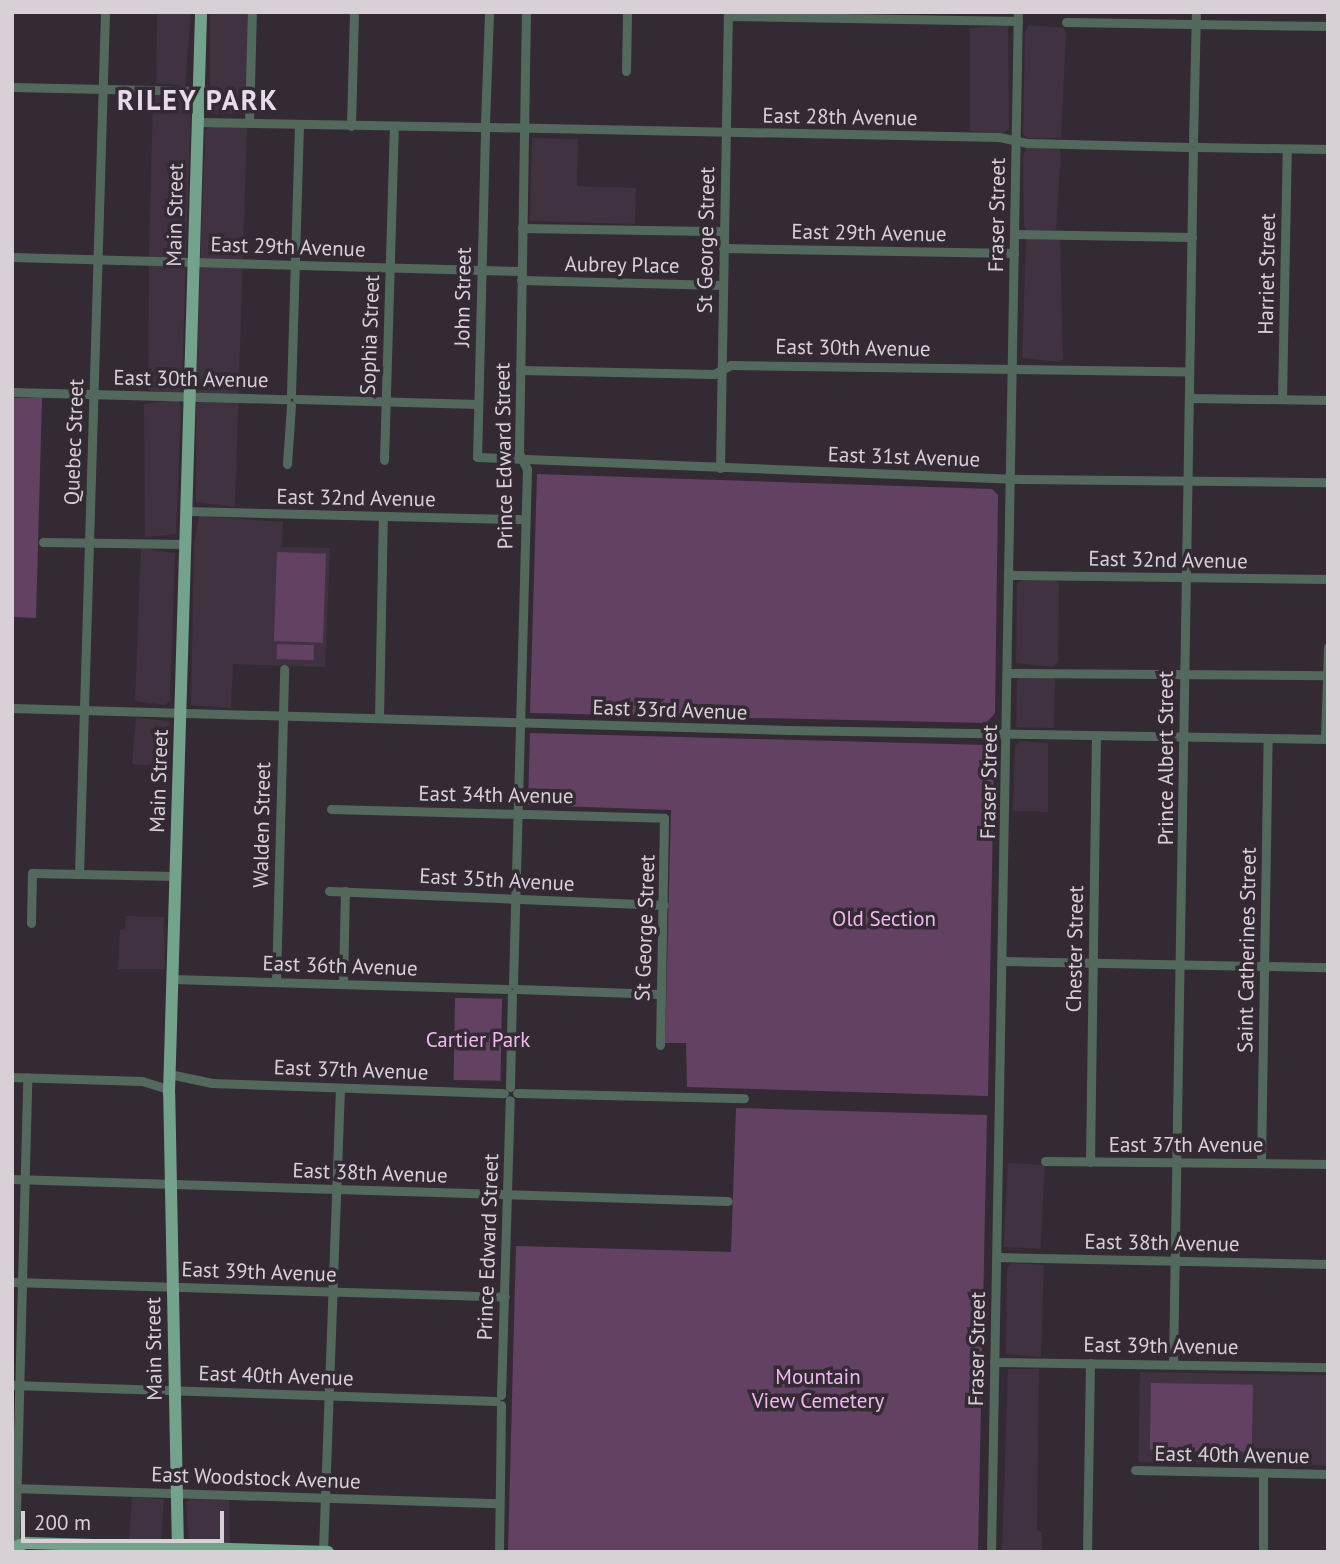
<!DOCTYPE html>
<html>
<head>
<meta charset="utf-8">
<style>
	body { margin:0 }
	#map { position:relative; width:1340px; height:1564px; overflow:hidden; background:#342a34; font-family:"PT Sans",sans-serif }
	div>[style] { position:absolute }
	.built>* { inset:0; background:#413241; transform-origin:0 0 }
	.green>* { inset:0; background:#634163; transform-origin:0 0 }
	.minor>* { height:9px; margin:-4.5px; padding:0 4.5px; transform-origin:4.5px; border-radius:4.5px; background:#53695d }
	.major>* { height:12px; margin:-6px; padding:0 6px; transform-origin:6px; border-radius:6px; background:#75a28c }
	span { translate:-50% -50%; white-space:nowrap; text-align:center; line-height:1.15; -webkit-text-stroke:7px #342a34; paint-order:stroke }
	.street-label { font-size:21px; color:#d7d1d7 }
	.park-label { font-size:21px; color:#f2b8f1 }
	.district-label { font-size:28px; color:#e8dae7; font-weight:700; letter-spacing:2px }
	.frame { position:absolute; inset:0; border:14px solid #d7d1d7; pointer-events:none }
	.scale { position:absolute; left:21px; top:1511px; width:203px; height:32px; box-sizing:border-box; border:4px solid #d7d1d7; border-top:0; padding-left:9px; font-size:21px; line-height:24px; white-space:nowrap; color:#d7d1d7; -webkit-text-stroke:5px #342a34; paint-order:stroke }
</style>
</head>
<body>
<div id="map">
	<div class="built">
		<div style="clip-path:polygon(157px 12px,191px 12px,185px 86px,156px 83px)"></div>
		<div style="left:210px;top:12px;width:40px;height:102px"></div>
		<div style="clip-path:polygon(1008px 25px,1009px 128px,1004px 133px,970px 131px,970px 28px)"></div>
		<div style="clip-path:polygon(1030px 25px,1064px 28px,1066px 33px,1061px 138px,1028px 138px,1023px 134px,1025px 31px)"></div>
		<div style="clip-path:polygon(181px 94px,191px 100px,182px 382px,181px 391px,175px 393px,148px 390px,149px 254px,153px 100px,154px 96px)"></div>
		<div style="clip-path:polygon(210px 127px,247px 127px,235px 507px,196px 502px,196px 405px,202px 400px,196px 387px,205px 131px)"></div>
		<div style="clip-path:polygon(532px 138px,578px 139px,577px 186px,636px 188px,635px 224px,530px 221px)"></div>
		<div style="clip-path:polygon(1027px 147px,1059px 149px,1061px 153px,1056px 230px,1027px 231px,1024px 226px,1023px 156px)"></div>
		<div style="clip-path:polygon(1026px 238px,1060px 239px,1063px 359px,1058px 362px,1022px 358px)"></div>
		<div style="clip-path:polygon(177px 400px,181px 406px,176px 534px,145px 537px,144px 404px)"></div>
		<div style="clip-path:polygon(199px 516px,283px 522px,282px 547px,330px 548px,325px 667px,233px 664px,231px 708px,191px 705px,194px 544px)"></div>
		<div style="clip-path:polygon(141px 548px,175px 553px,170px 701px,165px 705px,135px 701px)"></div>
		<div style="clip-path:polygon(1023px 579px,1056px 580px,1059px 585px,1058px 662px,1053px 667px,1016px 663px,1017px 584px)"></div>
		<div style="left:1055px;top:678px;width:50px;height:38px;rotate:91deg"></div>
		<div style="left:136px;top:718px;width:34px;height:46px;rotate:5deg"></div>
		<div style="clip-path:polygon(1021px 741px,1048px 743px,1048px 812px,1013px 811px,1015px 746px)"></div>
		<div style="clip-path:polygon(126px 916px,164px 917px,165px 969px,118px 969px,120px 930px,125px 929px)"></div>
		<div style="left:1008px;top:1163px;width:37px;height:84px;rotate:3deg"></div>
		<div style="clip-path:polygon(1011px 1263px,1044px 1265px,1041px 1357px,1006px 1354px,1007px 1268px)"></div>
		<div style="clip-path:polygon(1008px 1369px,1039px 1369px,1037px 1531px,1042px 1532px,1042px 1552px,1002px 1552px)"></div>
		<div style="left:1140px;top:1372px;width:188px;height:90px;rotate:1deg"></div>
		<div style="left:132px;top:1497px;width:32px;height:42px;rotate:4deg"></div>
		<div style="clip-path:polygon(190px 1499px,229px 1500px,230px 1543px,189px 1541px,186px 1503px)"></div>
	</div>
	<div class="green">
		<div style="clip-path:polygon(12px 398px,42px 398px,36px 618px,12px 617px)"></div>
		<div style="clip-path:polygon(537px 474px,992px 489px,998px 495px,995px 713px,986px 723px,530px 713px)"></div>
		<div style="left:277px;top:552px;width:49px;height:89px;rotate:2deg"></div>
		<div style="left:277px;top:644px;width:37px;height:15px;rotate:2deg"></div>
		<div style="clip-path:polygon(530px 733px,985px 745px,994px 757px,988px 1096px,687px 1087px,686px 1043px,665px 1043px,671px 810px,528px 805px)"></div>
		<div style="left:455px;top:998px;width:47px;height:82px;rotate:1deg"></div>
		<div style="clip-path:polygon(736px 1108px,987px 1115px,978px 1552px,508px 1551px,516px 1246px,731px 1252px)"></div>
		<div style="left:1151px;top:1383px;width:102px;height:67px;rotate:1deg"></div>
	</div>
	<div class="minor">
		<div style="left:728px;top:16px;width:290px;rotate:1deg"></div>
		<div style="left:1066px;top:22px;width:262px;rotate:0.9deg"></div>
		<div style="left:626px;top:71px;width:59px;rotate:-89deg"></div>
		<div style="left:12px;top:87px;width:186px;rotate:1.2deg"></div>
		<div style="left:197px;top:122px;width:283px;rotate:1deg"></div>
		<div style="left:249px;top:123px;width:111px;rotate:-88.5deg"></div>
		<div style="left:485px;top:123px;width:111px;rotate:-87.9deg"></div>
		<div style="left:351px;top:126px;width:114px;rotate:-88.5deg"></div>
		<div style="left:490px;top:127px;width:509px;rotate:1.13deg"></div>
		<div style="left:999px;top:137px;width:30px;rotate:12deg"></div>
		<div style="left:1028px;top:143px;width:160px;rotate:1.4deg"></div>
		<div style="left:485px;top:132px;width:325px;rotate:91.4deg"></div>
		<div style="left:477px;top:457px;width:544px;rotate:2.32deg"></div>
		<div style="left:1021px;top:479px;width:304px;rotate:0.6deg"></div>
		<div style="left:1193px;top:142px;width:130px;rotate:-88.7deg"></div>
		<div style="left:1198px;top:147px;width:130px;rotate:0.9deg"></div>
		<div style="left:522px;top:228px;width:202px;rotate:0.9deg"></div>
		<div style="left:1014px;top:234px;width:178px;rotate:1deg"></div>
		<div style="left:723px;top:248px;width:291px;rotate:1deg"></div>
		<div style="left:12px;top:257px;width:509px;rotate:1.58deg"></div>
		<div style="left:521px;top:280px;width:201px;rotate:1.4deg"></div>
		<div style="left:520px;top:370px;width:194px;rotate:1.2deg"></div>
		<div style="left:714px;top:374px;width:19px;rotate:-28deg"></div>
		<div style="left:731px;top:365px;width:458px;rotate:0.8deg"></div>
		<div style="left:12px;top:392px;width:274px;rotate:1.5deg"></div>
		<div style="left:291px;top:394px;width:270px;rotate:-88.3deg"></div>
		<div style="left:1189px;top:398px;width:139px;rotate:0.8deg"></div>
		<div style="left:297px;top:399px;width:181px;rotate:1.6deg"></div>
		<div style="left:1282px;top:399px;width:250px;rotate:-88.9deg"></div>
		<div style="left:384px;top:460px;width:334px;rotate:-88.3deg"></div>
		<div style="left:287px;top:464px;width:59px;rotate:-86.1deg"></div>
		<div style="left:720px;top:468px;width:456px;rotate:-89deg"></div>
		<div style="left:186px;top:511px;width:339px;rotate:1.4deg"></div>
		<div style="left:43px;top:542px;width:142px;rotate:0.8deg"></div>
		<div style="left:1008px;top:575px;width:320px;rotate:0.7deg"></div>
		<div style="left:1008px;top:673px;width:318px;rotate:0.4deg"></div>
		<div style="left:12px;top:708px;width:776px;rotate:1.62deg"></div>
		<div style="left:788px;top:730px;width:540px;rotate:0.95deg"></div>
		<div style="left:379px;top:718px;width:202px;rotate:-88.9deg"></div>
		<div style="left:1325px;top:739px;width:92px;rotate:-88.1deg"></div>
		<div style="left:331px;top:809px;width:333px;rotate:1.5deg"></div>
		<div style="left:664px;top:818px;width:227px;rotate:91deg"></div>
		<div style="left:79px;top:874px;width:862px;rotate:-88.27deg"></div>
		<div style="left:329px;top:891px;width:335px;rotate:2.4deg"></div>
		<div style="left:31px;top:923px;width:50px;rotate:-88.9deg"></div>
		<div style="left:32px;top:873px;width:143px;rotate:1.2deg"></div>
		<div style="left:1003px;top:961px;width:325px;rotate:1.1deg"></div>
		<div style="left:172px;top:979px;width:335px;rotate:1.7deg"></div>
		<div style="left:276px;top:982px;width:313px;rotate:-88.5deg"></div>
		<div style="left:343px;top:984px;width:93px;rotate:-88.8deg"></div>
		<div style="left:513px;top:984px;width:515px;rotate:-88.44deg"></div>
		<div style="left:527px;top:469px;width:18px;rotate:-117deg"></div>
		<div style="left:519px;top:453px;width:441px;rotate:-89.1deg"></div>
		<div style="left:517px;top:989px;width:144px;rotate:2deg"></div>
		<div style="left:169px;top:1074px;width:44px;rotate:11.8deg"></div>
		<div style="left:212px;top:1083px;width:292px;rotate:2deg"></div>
		<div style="left:12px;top:1077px;width:130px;rotate:1.8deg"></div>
		<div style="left:142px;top:1081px;width:28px;rotate:17deg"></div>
		<div style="left:510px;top:1087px;width:93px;rotate:-88.8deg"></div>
		<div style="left:517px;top:1093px;width:227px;rotate:1.3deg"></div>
		<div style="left:1045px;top:1161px;width:283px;rotate:0.6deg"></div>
		<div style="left:1090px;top:1162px;width:426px;rotate:-89.2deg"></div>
		<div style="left:1261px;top:1163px;width:425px;rotate:-89.1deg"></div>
		<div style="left:12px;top:1179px;width:716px;rotate:1.76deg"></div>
		<div style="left:997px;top:1257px;width:331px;rotate:1.2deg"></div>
		<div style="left:12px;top:1282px;width:493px;rotate:1.7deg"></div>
		<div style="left:994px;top:1362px;width:334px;rotate:0.9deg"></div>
		<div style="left:1173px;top:1364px;width:1213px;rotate:-89.06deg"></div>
		<div style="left:12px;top:1385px;width:484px;rotate:1.9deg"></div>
		<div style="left:501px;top:1395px;width:295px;rotate:-88.3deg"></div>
		<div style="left:1135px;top:1470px;width:193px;rotate:1.2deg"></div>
		<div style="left:12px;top:1488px;width:487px;rotate:1.8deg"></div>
		<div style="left:15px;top:1550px;width:473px;rotate:-88.5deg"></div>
		<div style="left:323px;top:1551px;width:463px;rotate:-87.9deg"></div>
		<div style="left:499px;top:1552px;width:147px;rotate:-89.2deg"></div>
		<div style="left:991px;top:1552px;width:1540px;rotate:-89deg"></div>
		<div style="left:1087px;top:1552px;width:189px;rotate:-89.1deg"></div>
		<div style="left:1263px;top:1552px;width:79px;rotate:-90deg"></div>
	</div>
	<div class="major">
		<div style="left:12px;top:1548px;width:15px;rotate:-20deg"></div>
		<div style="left:26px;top:1543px;width:302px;rotate:1.7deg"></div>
		<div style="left:178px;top:1552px;width:459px;rotate:-91.1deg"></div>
		<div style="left:169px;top:1093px;width:1081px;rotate:-88.3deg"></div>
	</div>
	<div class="street-label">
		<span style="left:840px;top:117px;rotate:1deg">East 28th Avenue</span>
		<span style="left:175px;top:215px;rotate:-89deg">Main Street</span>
		<span style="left:997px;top:215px;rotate:-89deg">Fraser Street</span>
		<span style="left:869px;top:233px;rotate:1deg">East 29th Avenue</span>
		<span style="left:706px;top:240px;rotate:-89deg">St George Street</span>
		<span style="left:288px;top:247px;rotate:2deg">East 29th Avenue</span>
		<span style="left:622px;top:265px;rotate:1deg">Aubrey Place</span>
		<span style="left:1267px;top:274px;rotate:-89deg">Harriet Street</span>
		<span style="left:463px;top:297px;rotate:-89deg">John Street</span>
		<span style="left:370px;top:335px;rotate:-88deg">Sophia Street</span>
		<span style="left:853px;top:348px;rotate:1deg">East 30th Avenue</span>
		<span style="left:191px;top:379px;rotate:1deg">East 30th Avenue</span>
		<span style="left:74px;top:442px;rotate:-88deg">Quebec Street</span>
		<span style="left:504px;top:456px;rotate:-91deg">Prince Edward Street</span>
		<span style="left:904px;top:457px;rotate:2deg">East 31st Avenue</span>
		<span style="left:356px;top:498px;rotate:1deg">East 32nd Avenue</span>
		<span style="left:1168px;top:560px;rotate:1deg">East 32nd Avenue</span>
		<span style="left:670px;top:710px;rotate:2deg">East 33rd Avenue</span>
		<span style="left:1166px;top:758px;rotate:-90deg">Prince Albert Street</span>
		<span style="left:159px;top:781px;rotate:-88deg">Main Street</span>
		<span style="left:989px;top:782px;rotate:-89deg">Fraser Street</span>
		<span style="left:496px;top:795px;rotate:1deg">East 34th Avenue</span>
		<span style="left:262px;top:825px;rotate:-89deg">Walden Street</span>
		<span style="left:497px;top:880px;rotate:3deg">East 35th Avenue</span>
		<span style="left:645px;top:928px;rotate:-88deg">St George Street</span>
		<span style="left:1075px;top:949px;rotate:-89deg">Chester Street</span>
		<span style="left:1247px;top:950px;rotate:-89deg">Saint Catherines Street</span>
		<span style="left:340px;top:966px;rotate:2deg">East 36th Avenue</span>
		<span style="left:351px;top:1070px;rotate:2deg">East 37th Avenue</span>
		<span style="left:1186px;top:1145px">East 37th Avenue</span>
		<span style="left:370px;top:1173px;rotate:2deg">East 38th Avenue</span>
		<span style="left:1162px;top:1243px;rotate:1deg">East 38th Avenue</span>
		<span style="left:488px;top:1247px;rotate:-88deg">Prince Edward Street</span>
		<span style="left:259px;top:1272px;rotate:2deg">East 39th Avenue</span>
		<span style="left:1161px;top:1346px;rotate:1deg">East 39th Avenue</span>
		<span style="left:154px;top:1349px;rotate:-91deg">Main Street</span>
		<span style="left:977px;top:1349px;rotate:-89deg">Fraser Street</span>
		<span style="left:276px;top:1376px;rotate:2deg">East 40th Avenue</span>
		<span style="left:1232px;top:1455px;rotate:1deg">East 40th Avenue</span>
		<span style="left:256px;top:1478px;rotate:2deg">East Woodstock Avenue</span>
	</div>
	<div class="park-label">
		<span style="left:884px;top:919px">Old Section</span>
		<span style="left:478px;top:1040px">Cartier Park</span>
		<span style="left:818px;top:1389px">Mountain<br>View Cemetery</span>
	</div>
	<div class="district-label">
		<span style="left:198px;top:100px">RILEY PARK</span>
	</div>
	<div class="frame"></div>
	<div class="scale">200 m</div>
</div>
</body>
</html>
